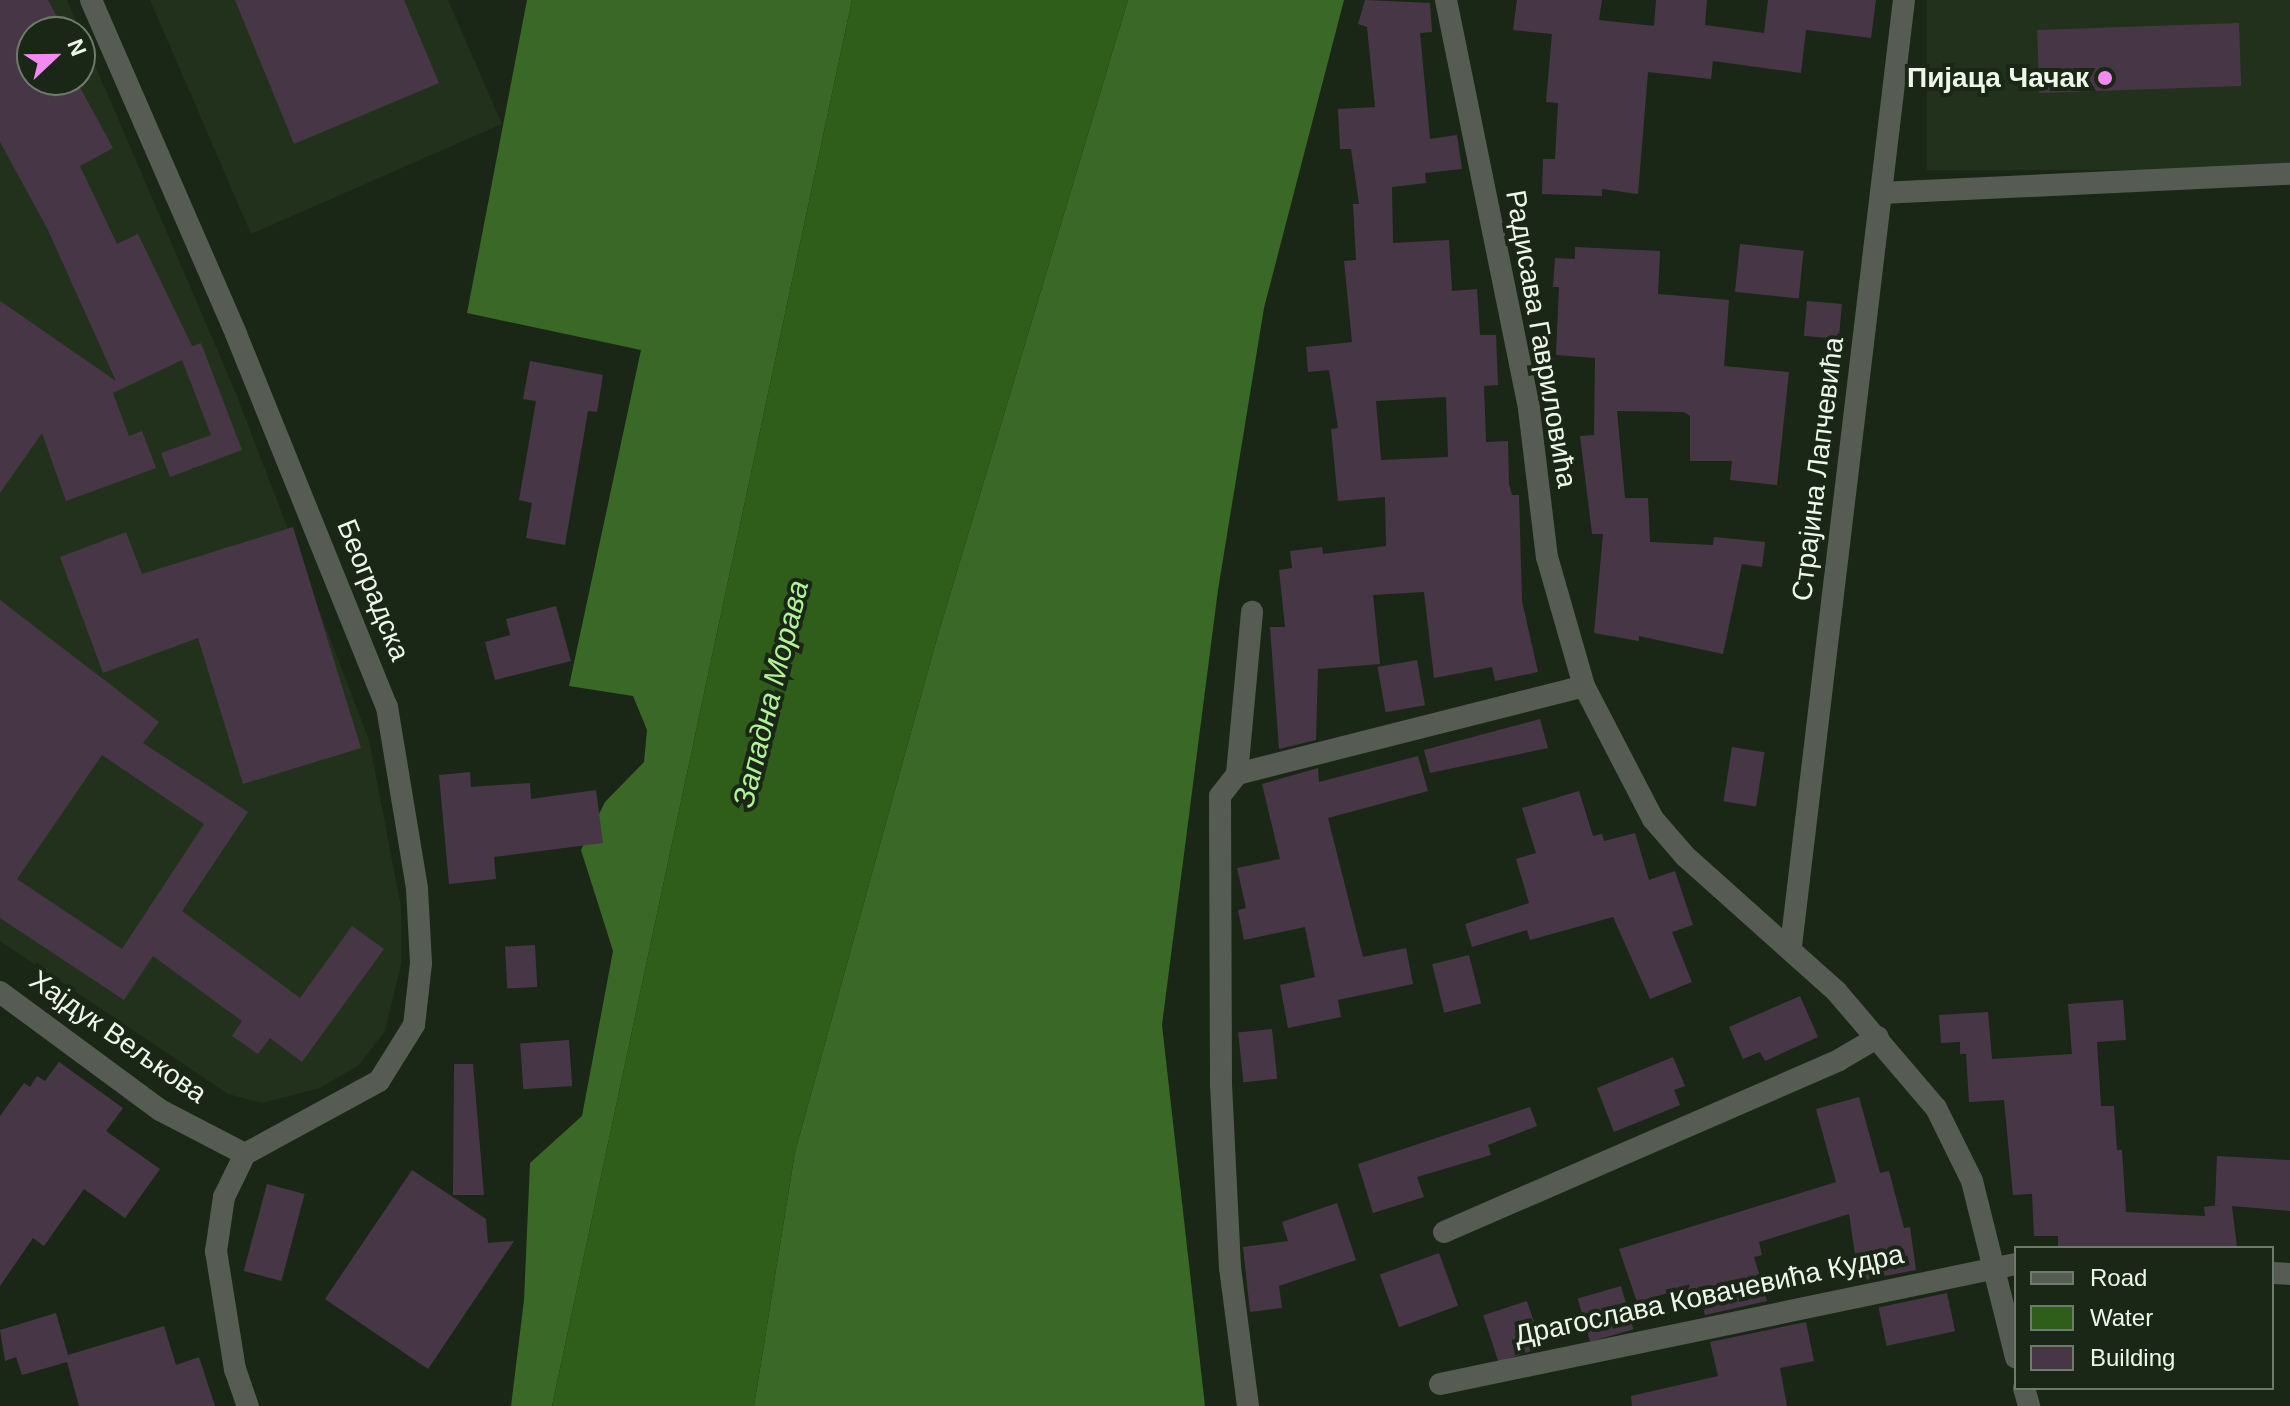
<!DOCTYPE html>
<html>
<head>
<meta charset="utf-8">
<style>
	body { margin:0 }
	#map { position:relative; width:2290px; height:1406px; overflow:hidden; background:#1a2716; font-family:Arial,sans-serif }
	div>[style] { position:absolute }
	.built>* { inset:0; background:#21311b; transform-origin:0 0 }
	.forest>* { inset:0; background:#3a6826 }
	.water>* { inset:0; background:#2f5d1a }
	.building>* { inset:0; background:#473746; transform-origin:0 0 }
	.minor>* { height:22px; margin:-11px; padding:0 11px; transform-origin:11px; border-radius:11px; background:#565c54 }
	.tertiary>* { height:22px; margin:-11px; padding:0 11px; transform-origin:11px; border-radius:11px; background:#565c54 }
	.dots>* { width:22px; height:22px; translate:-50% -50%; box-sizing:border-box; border:4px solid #1a2716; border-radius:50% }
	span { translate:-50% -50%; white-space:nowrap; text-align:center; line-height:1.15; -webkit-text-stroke:8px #1a2716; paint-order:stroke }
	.poi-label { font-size:28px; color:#edf6ea; font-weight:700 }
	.right { translate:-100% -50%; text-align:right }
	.street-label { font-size:28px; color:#edf6ea }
	.water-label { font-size:30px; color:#b1f498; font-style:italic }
	.legend { position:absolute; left:2014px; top:1246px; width:260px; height:144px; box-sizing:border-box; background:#1a2716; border:2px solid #6e7a6b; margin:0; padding:10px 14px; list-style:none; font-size:24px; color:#edf6ea }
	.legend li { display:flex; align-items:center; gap:16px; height:40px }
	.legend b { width:40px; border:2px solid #6e7a6b }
	.north { position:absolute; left:16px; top:16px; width:80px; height:80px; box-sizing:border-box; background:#1a2716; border:2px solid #6e7a6b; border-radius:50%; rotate:68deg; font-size:22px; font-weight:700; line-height:32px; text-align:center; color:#edf6ea }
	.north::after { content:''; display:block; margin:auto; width:28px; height:36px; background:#f38af2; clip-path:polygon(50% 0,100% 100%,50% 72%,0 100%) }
</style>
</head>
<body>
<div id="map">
	<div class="built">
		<div style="clip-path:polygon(evenodd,0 0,67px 0,235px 391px,369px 740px,401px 907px,401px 964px,385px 1031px,359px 1065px,320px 1088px,262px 1103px,228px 1094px,0 941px,0 0,32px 32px,80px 32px,80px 80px,32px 80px,32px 32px)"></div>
		<div style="clip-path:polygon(150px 0,448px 0,502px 124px,251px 234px)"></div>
		<div style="left:1927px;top:0;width:363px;height:170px"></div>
	</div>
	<div class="forest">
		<div style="clip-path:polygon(527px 0,852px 0,552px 1406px,511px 1406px,524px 1300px,530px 1163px,582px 1116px,613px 951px,581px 850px,605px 802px,644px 762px,647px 730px,633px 696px,569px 686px,641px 350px,467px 313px)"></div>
		<div style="clip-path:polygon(1128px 0,1344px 0,1264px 308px,1218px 590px,1162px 1025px,1205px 1406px,754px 1406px,795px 1152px,937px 638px)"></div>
	</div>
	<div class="water">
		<div style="clip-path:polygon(852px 0,1128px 0,937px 638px,795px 1152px,754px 1406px,552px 1406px)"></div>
	</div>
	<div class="building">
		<div style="clip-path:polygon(0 0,48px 0,65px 32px,32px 32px,32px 80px,76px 80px,113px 148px,80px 166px,117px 244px,138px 234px,192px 346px,201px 343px,242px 450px,170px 477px,161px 453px,211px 435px,182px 360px,113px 393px,129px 436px,142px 431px,156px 468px,66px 501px,42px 433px,0 493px,0 301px,116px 381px,47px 228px,0 142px)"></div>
		<div style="clip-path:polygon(235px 0,404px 0,439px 83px,294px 144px)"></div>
		<div style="clip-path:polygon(evenodd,1365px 0,1430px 3px,1432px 32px,1420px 33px,1430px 139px,1457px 135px,1462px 169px,1425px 173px,1426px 183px,1392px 187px,1393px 243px,1449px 240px,1452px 291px,1477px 289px,1480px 335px,1496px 335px,1498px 385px,1484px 386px,1486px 442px,1508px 441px,1509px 484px,1512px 495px,1519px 495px,1522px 601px,1538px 672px,1495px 681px,1492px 667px,1434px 678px,1424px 592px,1373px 595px,1380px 664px,1318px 669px,1316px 740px,1279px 749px,1270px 627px,1285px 627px,1279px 570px,1292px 568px,1290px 551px,1322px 547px,1323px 554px,1386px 546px,1385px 497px,1338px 501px,1331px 429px,1338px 428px,1329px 370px,1308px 372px,1306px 347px,1352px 342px,1344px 261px,1356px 260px,1353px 204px,1359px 204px,1351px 149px,1340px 149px,1338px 109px,1375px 107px,1367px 27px,1358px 24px,1365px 0,1446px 397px,1448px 457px,1381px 460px,1376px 401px,1446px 397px)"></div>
		<div style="clip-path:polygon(1517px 0,1602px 0,1599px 20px,1654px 26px,1656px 0,1707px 0,1705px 25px,1764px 33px,1768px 0,1876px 0,1871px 38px,1806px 30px,1801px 73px,1713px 61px,1711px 79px,1648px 72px,1638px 194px,1602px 189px,1602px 196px,1542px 194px,1543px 159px,1555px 159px,1558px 103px,1546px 102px,1552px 34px,1513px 30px)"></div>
		<div style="left:2239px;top:23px;width:63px;height:202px;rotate:88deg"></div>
		<div style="left:1740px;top:244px;width:64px;height:48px;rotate:6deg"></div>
		<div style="clip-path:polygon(1575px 247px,1660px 251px,1658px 294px,1729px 300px,1724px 366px,1789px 372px,1777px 485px,1730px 480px,1732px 461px,1690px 461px,1690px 416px,1684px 412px,1617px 411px,1625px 498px,1648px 498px,1650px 542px,1713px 545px,1714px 537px,1765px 542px,1762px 567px,1742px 564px,1723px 654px,1639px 636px,1639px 641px,1594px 633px,1603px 534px,1592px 534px,1580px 436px,1594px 435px,1595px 358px,1556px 355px,1559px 287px,1553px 287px,1555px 258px,1575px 259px)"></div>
		<div style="left:1807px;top:301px;width:35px;height:35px;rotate:5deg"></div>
		<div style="clip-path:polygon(530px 361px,603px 375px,597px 412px,588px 411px,565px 545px,526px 538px,532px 503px,519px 500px,536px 401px,523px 399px)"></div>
		<div style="clip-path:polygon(293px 527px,361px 748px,243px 784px,198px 638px,103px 673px,60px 557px,126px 532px,142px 574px)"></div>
		<div style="clip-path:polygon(evenodd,0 600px,159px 722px,143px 743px,248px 812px,182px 911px,300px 998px,352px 926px,384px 949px,302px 1062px,270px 1038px,258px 1054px,232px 1036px,242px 1021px,153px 956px,124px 1000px,0 918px,0 600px,102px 755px,204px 824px,122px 949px,17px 879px,102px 755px)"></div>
		<div style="clip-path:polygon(556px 606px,571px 661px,495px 680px,485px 642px,510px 635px,506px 619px)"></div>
		<div style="left:1417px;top:660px;width:46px;height:40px;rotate:80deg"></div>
		<div style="clip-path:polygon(1540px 719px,1548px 748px,1430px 773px,1424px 750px)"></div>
		<div style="left:1732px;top:747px;width:33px;height:55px;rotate:9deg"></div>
		<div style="clip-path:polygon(1418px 756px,1428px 791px,1328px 818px,1363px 957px,1406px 948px,1413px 984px,1338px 1000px,1341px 1017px,1288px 1028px,1280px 985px,1315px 977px,1305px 927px,1244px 940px,1238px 910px,1246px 908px,1237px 868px,1280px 859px,1262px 784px,1318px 768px,1319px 782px)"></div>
		<div style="clip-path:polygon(470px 772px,471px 787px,530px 783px,531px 799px,596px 790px,603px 843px,494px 857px,496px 879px,449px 884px,439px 775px)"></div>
		<div style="clip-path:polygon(1579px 791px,1593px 836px,1602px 834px,1604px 841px,1635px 833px,1649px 880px,1675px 871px,1693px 925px,1672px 932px,1692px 982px,1650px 999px,1613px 917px,1530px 940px,1527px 930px,1472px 947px,1465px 924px,1529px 903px,1516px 859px,1536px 853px,1522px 808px)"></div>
		<div style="left:535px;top:945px;width:42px;height:30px;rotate:87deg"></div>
		<div style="left:1469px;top:955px;width:50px;height:38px;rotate:76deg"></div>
		<div style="clip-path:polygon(1800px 996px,1818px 1037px,1765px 1061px,1760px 1052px,1743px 1059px,1729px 1027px)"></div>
		<div style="clip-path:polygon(2123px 1000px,2126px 1040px,2097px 1042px,2101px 1106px,2114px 1106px,2117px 1150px,2122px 1150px,2126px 1212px,2205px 1216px,2204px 1207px,2219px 1205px,2215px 1205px,2217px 1156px,2290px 1160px,2290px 1211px,2232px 1206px,2237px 1248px,2058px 1248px,2058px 1236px,2034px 1236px,2032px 1194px,2013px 1195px,2004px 1100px,1969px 1102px,1966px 1054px,1960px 1054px,1960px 1042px,1941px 1043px,1939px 1015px,1988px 1012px,1992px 1059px,2072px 1054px,2068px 1004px)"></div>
		<div style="left:1272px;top:1029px;width:50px;height:34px;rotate:84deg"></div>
		<div style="left:569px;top:1040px;width:46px;height:49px;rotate:86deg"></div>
		<div style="clip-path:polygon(1673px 1057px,1685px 1086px,1674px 1090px,1680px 1105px,1614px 1132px,1597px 1088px)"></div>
		<div style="clip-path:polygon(59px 1062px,123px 1108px,106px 1131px,160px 1169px,125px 1218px,84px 1189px,44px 1246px,33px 1238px,0 1286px,0 1116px,24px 1083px,30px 1087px,37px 1076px,45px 1081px)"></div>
		<div style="clip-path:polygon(454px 1064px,473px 1064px,484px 1195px,453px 1195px)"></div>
		<div style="clip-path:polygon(1859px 1097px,1880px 1173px,1889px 1171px,1904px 1228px,1910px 1227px,1916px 1270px,1859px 1281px,1849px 1214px,1759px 1242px,1762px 1255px,1754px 1257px,1767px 1301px,1705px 1315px,1702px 1303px,1692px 1306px,1685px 1288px,1637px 1302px,1619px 1249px,1836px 1182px,1816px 1109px)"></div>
		<div style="clip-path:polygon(1530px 1107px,1537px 1126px,1488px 1145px,1491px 1155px,1417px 1177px,1424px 1197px,1373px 1213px,1358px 1164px)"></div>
		<div style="clip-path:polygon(412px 1170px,486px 1219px,488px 1243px,514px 1241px,428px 1369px,325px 1299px)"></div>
		<div style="left:267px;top:1184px;width:39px;height:90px;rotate:15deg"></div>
		<div style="clip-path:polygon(1337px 1203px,1356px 1260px,1279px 1286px,1282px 1308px,1250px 1312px,1243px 1247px,1288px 1241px,1282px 1222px)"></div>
		<div style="left:1439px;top:1253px;width:56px;height:63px;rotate:70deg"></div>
		<div style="left:1621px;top:1286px;width:45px;height:45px;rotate:74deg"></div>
		<div style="left:1947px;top:1293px;width:39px;height:70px;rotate:78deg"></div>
		<div style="left:1527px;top:1301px;width:49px;height:46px;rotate:72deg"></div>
		<div style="clip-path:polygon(56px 1313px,68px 1355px,164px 1326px,176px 1365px,199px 1357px,215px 1406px,79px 1406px,67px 1362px,22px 1375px,16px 1357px,5px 1361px,0 1330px)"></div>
		<div style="clip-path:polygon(1806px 1322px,1814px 1361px,1780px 1368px,1787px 1406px,1632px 1406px,1631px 1396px,1718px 1376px,1710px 1342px)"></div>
	</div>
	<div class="minor">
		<div style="left:1446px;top:0;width:417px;rotate:78.5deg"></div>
		<div style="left:1529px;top:409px;width:149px;rotate:83.1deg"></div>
		<div style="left:1547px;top:557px;width:134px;rotate:74deg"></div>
		<div style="left:1584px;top:686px;width:150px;rotate:62.6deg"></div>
		<div style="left:1653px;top:819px;width:49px;rotate:49.1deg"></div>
		<div style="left:1685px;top:856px;width:203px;rotate:41.8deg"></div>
		<div style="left:1836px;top:991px;width:154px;rotate:49.5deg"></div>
		<div style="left:1936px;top:1108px;width:81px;rotate:63.7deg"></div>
		<div style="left:1972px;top:1181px;width:182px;rotate:76deg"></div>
		<div style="left:1881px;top:193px;width:409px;rotate:-2.7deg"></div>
		<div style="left:1237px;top:774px;width:358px;rotate:-14.2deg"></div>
		<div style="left:1791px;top:946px;width:953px;rotate:-83.19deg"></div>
		<div style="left:0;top:992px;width:199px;rotate:36.4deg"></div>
		<div style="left:160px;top:1110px;width:96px;rotate:27.4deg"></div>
		<div style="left:1444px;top:1232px;width:431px;rotate:-23.5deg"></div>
		<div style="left:1839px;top:1060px;width:45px;rotate:-30.5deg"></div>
		<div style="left:2272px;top:1273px;width:18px;rotate:3deg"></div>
		<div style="left:1440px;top:1384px;width:588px;rotate:-11.77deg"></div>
		<div style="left:2024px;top:1388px;width:19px;rotate:74deg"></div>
		<div style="left:1248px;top:1406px;width:139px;rotate:-97.4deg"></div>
		<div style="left:1230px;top:1268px;width:185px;rotate:-92.8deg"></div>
		<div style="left:1221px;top:1083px;width:287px;rotate:-90.2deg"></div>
		<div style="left:1220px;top:796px;width:28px;rotate:-52deg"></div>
		<div style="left:1237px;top:774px;width:163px;rotate:-84.7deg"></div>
	</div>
	<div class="tertiary">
		<div style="left:91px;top:0;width:364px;rotate:66.5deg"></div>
		<div style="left:236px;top:334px;width:402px;rotate:68deg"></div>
		<div style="left:387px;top:707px;width:184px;rotate:80.6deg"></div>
		<div style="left:417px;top:889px;width:74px;rotate:86.9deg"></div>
		<div style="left:421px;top:963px;width:62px;rotate:96.4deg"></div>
		<div style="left:414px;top:1025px;width:66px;rotate:122deg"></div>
		<div style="left:379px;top:1081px;width:153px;rotate:151.4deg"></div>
		<div style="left:245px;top:1154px;width:48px;rotate:116deg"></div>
		<div style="left:224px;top:1197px;width:55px;rotate:98.4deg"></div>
		<div style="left:216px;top:1251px;width:120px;rotate:80.9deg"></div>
		<div style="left:235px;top:1369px;width:39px;rotate:71deg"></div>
	</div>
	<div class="dots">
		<div style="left:2105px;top:78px;background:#f38af2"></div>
	</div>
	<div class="poi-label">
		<span class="right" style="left:2089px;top:78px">Пијаца Чачак</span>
	</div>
	<div class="street-label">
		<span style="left:1541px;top:339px;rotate:80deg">Радисава Гавриловића</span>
		<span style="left:1818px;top:469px;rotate:-83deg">Страјина Лапчевића</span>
		<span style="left:373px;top:590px;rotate:68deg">Београдска</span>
		<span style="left:118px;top:1037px;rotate:35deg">Хајдук Вељкова</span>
		<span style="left:1709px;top:1295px;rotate:-12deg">Драгослава Ковачевића Кудра</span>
	</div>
	<div class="water-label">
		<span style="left:771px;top:694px;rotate:-76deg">Западна Морава</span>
	</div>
	<ul class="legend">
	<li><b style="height:10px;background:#565c54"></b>Road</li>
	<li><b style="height:22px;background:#2f5d1a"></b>Water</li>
	<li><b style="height:22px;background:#473746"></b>Building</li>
	</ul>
	<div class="north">N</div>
</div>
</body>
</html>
